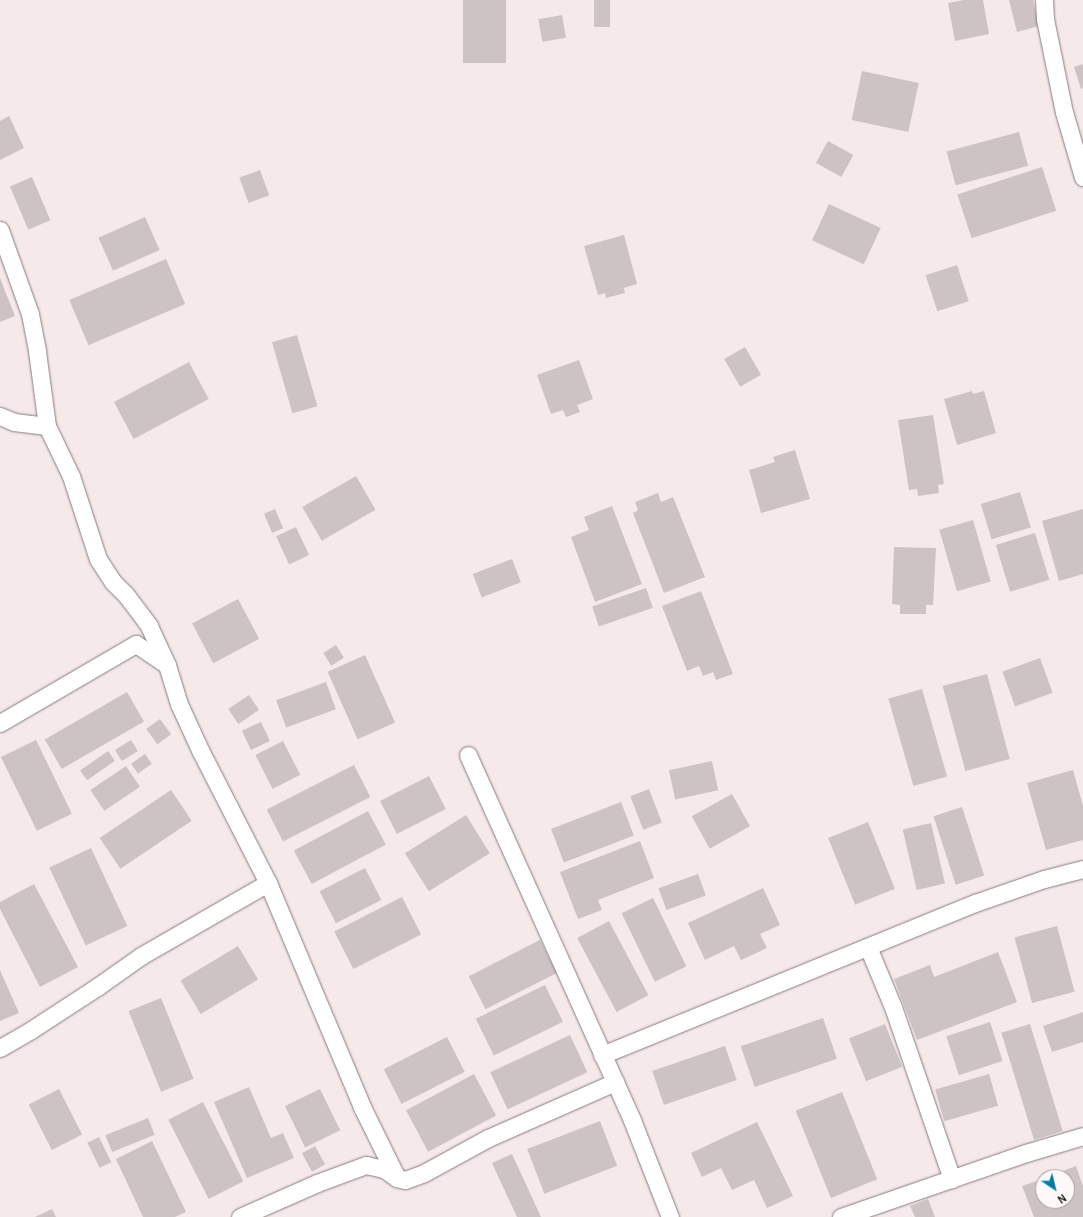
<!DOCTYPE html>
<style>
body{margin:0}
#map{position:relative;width:1083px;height:1217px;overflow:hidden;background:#f5e9ea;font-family:Karla,sans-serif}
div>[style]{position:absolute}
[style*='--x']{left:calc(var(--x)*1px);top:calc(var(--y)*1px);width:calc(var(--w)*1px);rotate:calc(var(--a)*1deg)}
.building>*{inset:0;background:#cec3c4;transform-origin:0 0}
.roads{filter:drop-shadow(0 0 1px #877c7d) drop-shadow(0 0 1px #877c7d)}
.street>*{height:17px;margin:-8.5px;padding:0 8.5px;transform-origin:8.5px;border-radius:8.5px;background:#fff}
span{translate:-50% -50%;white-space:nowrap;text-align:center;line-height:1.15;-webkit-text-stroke:3px #fff8f8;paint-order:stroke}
.north{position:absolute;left:1035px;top:1169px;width:40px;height:40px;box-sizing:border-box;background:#fff8f8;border:1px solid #a19c9c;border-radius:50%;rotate:145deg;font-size:11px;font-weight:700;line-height:16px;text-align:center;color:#151112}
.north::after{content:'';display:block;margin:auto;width:14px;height:18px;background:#017ca3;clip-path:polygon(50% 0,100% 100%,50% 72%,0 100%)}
</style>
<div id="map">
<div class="building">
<i style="left:463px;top:0;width:43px;height:63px"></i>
<i style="left:594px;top:0;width:16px;height:27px"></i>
<i style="clip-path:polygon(964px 0,983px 0,989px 34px,955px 41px,948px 3px)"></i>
<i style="clip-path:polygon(1009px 0,1033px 0,1039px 26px,1017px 32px)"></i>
<i style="left:562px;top:15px;width:23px;height:24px;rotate:80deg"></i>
<i style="clip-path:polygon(1083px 64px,1083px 88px,1081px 89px,1074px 67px)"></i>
<i style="left:862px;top:71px;width:58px;height:50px;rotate:12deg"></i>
<i style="clip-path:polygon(9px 116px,24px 148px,0 160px,0 121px)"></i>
<i style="left:1019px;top:132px;width:35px;height:75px;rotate:75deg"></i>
<i style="left:828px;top:141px;width:29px;height:25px;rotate:29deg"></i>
<i style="left:1042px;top:167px;width:46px;height:89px;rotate:72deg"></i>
<i style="left:260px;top:170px;width:27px;height:22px;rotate:70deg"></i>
<i style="left:32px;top:177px;width:47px;height:24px;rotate:67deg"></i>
<i style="left:829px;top:204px;width:57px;height:40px;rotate:25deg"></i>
<i style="left:145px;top:217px;width:36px;height:51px;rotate:66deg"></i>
<i style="clip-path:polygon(624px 235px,637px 284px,624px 288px,625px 293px,606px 298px,605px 293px,598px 295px,584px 246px)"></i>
<i style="left:166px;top:259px;width:49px;height:105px;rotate:67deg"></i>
<i style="left:957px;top:265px;width:38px;height:33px;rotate:72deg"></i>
<i style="clip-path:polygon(0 278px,15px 316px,0 322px)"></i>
<i style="left:297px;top:335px;width:74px;height:26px;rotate:74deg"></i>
<i style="left:745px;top:347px;width:32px;height:24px;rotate:60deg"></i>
<i style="clip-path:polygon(579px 360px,593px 399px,577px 405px,580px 412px,566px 417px,563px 410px,551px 414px,537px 375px)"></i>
<i style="left:189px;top:362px;width:42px;height:85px;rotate:62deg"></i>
<i style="clip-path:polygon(972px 391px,973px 394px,984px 391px,996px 433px,957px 445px,944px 399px)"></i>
<i style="clip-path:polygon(933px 415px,944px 484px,938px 485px,939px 493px,918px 496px,917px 489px,909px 490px,898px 420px)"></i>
<i style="clip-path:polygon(795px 450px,810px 499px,761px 513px,749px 470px,775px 462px,773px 457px)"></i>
<i style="left:356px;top:476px;width:39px;height:62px;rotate:60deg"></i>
<i style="left:1020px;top:492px;width:37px;height:41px;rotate:73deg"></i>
<i style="clip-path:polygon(658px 493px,661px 502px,673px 497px,705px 577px,664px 593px,633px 513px,638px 510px,635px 502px)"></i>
<i style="clip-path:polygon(612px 506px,642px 584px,595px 602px,571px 537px,589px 530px,584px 517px)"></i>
<i style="left:275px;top:509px;width:21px;height:12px;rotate:67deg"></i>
<i style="clip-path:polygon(1083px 509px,1083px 574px,1059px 581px,1042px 521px)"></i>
<i style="left:973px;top:520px;width:64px;height:35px;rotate:74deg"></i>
<i style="left:296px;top:527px;width:31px;height:22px;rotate:65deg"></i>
<i style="left:1035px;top:533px;width:49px;height:41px;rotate:73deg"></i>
<i style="clip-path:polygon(894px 547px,936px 548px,933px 605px,926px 605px,926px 614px,900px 614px,900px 605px,892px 604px)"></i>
<i style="left:512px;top:559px;width:25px;height:42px;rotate:69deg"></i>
<i style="left:646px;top:588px;width:21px;height:57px;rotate:71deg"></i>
<i style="clip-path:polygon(701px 591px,733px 674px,716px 680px,713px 672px,703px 676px,699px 666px,687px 671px,662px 606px)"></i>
<i style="left:238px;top:599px;width:45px;height:52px;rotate:62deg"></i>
<i style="left:336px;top:645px;width:15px;height:15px;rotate:58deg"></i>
<i style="left:365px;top:655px;width:74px;height:41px;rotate:66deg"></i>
<i style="left:1040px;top:658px;width:37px;height:40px;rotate:70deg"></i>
<i style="left:987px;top:674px;width:88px;height:46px;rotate:75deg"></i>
<i style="left:326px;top:682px;width:29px;height:53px;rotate:70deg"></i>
<i style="left:922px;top:689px;width:91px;height:35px;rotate:74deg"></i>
<i style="left:127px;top:692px;width:34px;height:95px;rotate:60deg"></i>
<i style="left:249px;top:695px;width:18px;height:25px;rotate:56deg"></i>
<i style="left:160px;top:719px;width:19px;height:17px;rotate:54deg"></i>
<i style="left:261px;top:722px;width:21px;height:21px;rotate:65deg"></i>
<i style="left:36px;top:740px;width:82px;height:39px;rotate:64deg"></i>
<i style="left:131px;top:740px;width:13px;height:19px;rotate:58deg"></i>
<i style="left:283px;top:741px;width:38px;height:31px;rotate:63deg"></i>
<i style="left:108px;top:751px;width:12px;height:34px;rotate:55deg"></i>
<i style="left:145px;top:754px;width:12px;height:17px;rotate:55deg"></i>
<i style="left:712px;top:761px;width:30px;height:44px;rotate:78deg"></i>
<i style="left:354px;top:765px;width:36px;height:98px;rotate:63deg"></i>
<i style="left:126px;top:766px;width:25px;height:43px;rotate:56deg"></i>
<i style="clip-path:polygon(1073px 770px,1083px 806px,1083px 840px,1046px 850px,1027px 783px)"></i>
<i style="left:429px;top:776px;width:37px;height:55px;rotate:63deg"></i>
<i style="left:649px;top:789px;width:36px;height:20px;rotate:69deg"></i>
<i style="left:171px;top:790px;width:37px;height:86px;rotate:56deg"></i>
<i style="left:732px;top:794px;width:37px;height:46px;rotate:61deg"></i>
<i style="left:621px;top:802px;width:36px;height:75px;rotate:69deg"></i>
<i style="left:962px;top:807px;width:72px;height:30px;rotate:72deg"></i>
<i style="left:368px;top:811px;width:38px;height:84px;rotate:62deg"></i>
<i style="left:466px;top:815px;width:45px;height:72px;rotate:58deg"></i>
<i style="left:868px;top:822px;width:72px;height:43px;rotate:68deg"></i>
<i style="left:931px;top:823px;width:62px;height:29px;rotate:77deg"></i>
<i style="clip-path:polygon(640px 841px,654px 878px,598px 900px,602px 910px,578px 919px,560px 872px)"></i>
<i style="left:91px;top:848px;width:86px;height:46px;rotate:65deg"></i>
<i style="left:365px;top:868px;width:36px;height:51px;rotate:63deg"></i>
<i style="left:698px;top:874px;width:23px;height:42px;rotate:70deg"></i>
<i style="clip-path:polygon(34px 884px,78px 967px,40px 987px,0 909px,0 902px)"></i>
<i style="clip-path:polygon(763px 888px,780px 925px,760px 934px,767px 948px,741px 960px,734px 946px,705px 960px,688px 923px)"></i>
<i style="left:402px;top:897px;width:42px;height:76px;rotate:63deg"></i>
<i style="left:653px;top:898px;width:76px;height:35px;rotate:64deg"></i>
<i style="left:609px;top:921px;width:84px;height:36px;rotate:62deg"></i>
<i style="left:1057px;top:926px;width:68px;height:44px;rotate:75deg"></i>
<i style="left:540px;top:940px;width:37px;height:80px;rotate:63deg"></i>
<i style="left:238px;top:946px;width:39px;height:67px;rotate:59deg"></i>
<i style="clip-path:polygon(998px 952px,1017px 1002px,917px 1040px,894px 979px,930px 965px,934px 977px)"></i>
<i style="clip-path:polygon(0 970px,19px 1013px,0 1021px)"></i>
<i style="left:545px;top:985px;width:41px;height:77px;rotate:64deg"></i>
<i style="left:161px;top:998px;width:87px;height:35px;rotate:68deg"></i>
<i style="clip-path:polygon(1083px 1012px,1083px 1042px,1052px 1052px,1043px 1026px)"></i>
<i style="left:823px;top:1018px;width:43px;height:87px;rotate:71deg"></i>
<i style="left:990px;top:1022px;width:41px;height:46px;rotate:72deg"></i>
<i style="left:885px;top:1024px;width:46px;height:39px;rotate:68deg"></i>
<i style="left:1030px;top:1024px;width:112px;height:30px;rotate:73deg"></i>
<i style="left:570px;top:1035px;width:41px;height:88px;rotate:65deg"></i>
<i style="left:447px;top:1037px;width:39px;height:71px;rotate:63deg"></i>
<i style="left:725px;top:1046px;width:36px;height:77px;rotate:71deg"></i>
<i style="left:474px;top:1074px;width:47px;height:77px;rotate:62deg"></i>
<i style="left:989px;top:1074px;width:33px;height:56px;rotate:74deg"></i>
<i style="clip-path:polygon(249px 1087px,271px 1138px,283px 1133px,294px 1158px,247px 1178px,214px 1102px)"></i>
<i style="left:59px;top:1089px;width:51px;height:34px;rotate:63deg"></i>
<i style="left:320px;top:1089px;width:46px;height:39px;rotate:64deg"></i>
<i style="left:842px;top:1092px;width:94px;height:50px;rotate:68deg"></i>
<i style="left:203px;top:1102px;width:89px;height:39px;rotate:63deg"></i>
<i style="left:148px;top:1118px;width:18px;height:46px;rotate:68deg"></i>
<i style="left:600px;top:1121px;width:48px;height:78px;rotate:69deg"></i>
<i style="clip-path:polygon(757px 1122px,793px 1196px,767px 1208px,754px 1180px,732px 1190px,721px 1168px,702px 1177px,691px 1153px)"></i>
<i style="left:99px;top:1137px;width:28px;height:13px;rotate:64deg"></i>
<i style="clip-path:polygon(152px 1141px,186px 1212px,175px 1217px,143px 1217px,116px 1159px)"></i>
<i style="left:315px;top:1146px;width:21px;height:15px;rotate:61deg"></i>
<i style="clip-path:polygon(512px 1154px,541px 1217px,517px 1217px,492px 1163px)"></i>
<i style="clip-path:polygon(1076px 1166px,1083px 1186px,1083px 1217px,1034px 1217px,1022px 1186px,1043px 1179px,1043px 1201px,1067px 1201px,1067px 1177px,1048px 1177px)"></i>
<i style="clip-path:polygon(928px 1199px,935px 1217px,915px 1217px,910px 1206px)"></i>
<i style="clip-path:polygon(52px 1209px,56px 1217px,35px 1217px)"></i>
</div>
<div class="roads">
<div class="street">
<i style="--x:1044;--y:0;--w:19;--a:87"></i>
<i style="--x:1045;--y:19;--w:95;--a:78.5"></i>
<i style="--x:1064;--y:112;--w:68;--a:73.7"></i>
<i style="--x:0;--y:230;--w:89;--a:70.3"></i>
<i style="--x:30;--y:314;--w:38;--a:79"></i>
<i style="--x:37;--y:351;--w:76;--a:82.4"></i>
<i style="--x:47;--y:426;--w:55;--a:64.4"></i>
<i style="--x:71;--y:476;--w:87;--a:72"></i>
<i style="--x:98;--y:559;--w:27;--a:57"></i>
<i style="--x:113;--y:582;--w:18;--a:45"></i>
<i style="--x:126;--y:595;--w:39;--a:53"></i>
<i style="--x:149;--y:626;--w:43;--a:65.2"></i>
<i style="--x:167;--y:665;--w:41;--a:72.9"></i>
<i style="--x:179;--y:704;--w:53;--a:65.4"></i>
<i style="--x:201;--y:752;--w:147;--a:62.9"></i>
<i style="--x:268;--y:883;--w:243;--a:67.2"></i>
<i style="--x:362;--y:1107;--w:79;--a:63.8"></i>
<i style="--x:0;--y:416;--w:15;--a:23"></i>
<i style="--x:14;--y:422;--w:33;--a:7"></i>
<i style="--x:0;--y:723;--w:157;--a:-30.2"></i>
<i style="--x:136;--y:644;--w:37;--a:34"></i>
<i style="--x:468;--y:755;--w:400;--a:65.8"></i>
<i style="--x:632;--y:1120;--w:104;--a:68.6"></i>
<i style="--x:868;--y:947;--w:65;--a:67.4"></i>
<i style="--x:893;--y:1007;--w:182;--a:71.1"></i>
<i style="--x:0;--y:1048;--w:36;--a:-30"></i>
<i style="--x:31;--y:1030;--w:79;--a:-33.1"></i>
<i style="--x:97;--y:987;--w:54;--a:-35.2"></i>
<i style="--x:141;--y:956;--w:146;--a:-29.9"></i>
<i style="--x:602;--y:1055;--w:403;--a:-22.2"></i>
<i style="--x:975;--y:903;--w:73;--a:-19.2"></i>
<i style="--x:1044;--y:879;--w:40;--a:-14.4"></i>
<i style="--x:240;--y:1217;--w:84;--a:-23.8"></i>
<i style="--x:317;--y:1183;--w:52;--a:-20.2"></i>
<i style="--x:366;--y:1165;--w:18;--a:13"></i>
<i style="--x:384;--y:1169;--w:16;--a:35"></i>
<i style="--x:397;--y:1178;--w:8;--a:14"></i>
<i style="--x:405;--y:1180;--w:20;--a:-20"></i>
<i style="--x:424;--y:1173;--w:73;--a:-28.7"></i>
<i style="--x:488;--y:1138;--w:139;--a:-23.8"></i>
<i style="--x:841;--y:1217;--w:196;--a:-19.1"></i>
<i style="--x:1026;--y:1153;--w:59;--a:-16.6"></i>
</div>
</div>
<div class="north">N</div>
</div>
